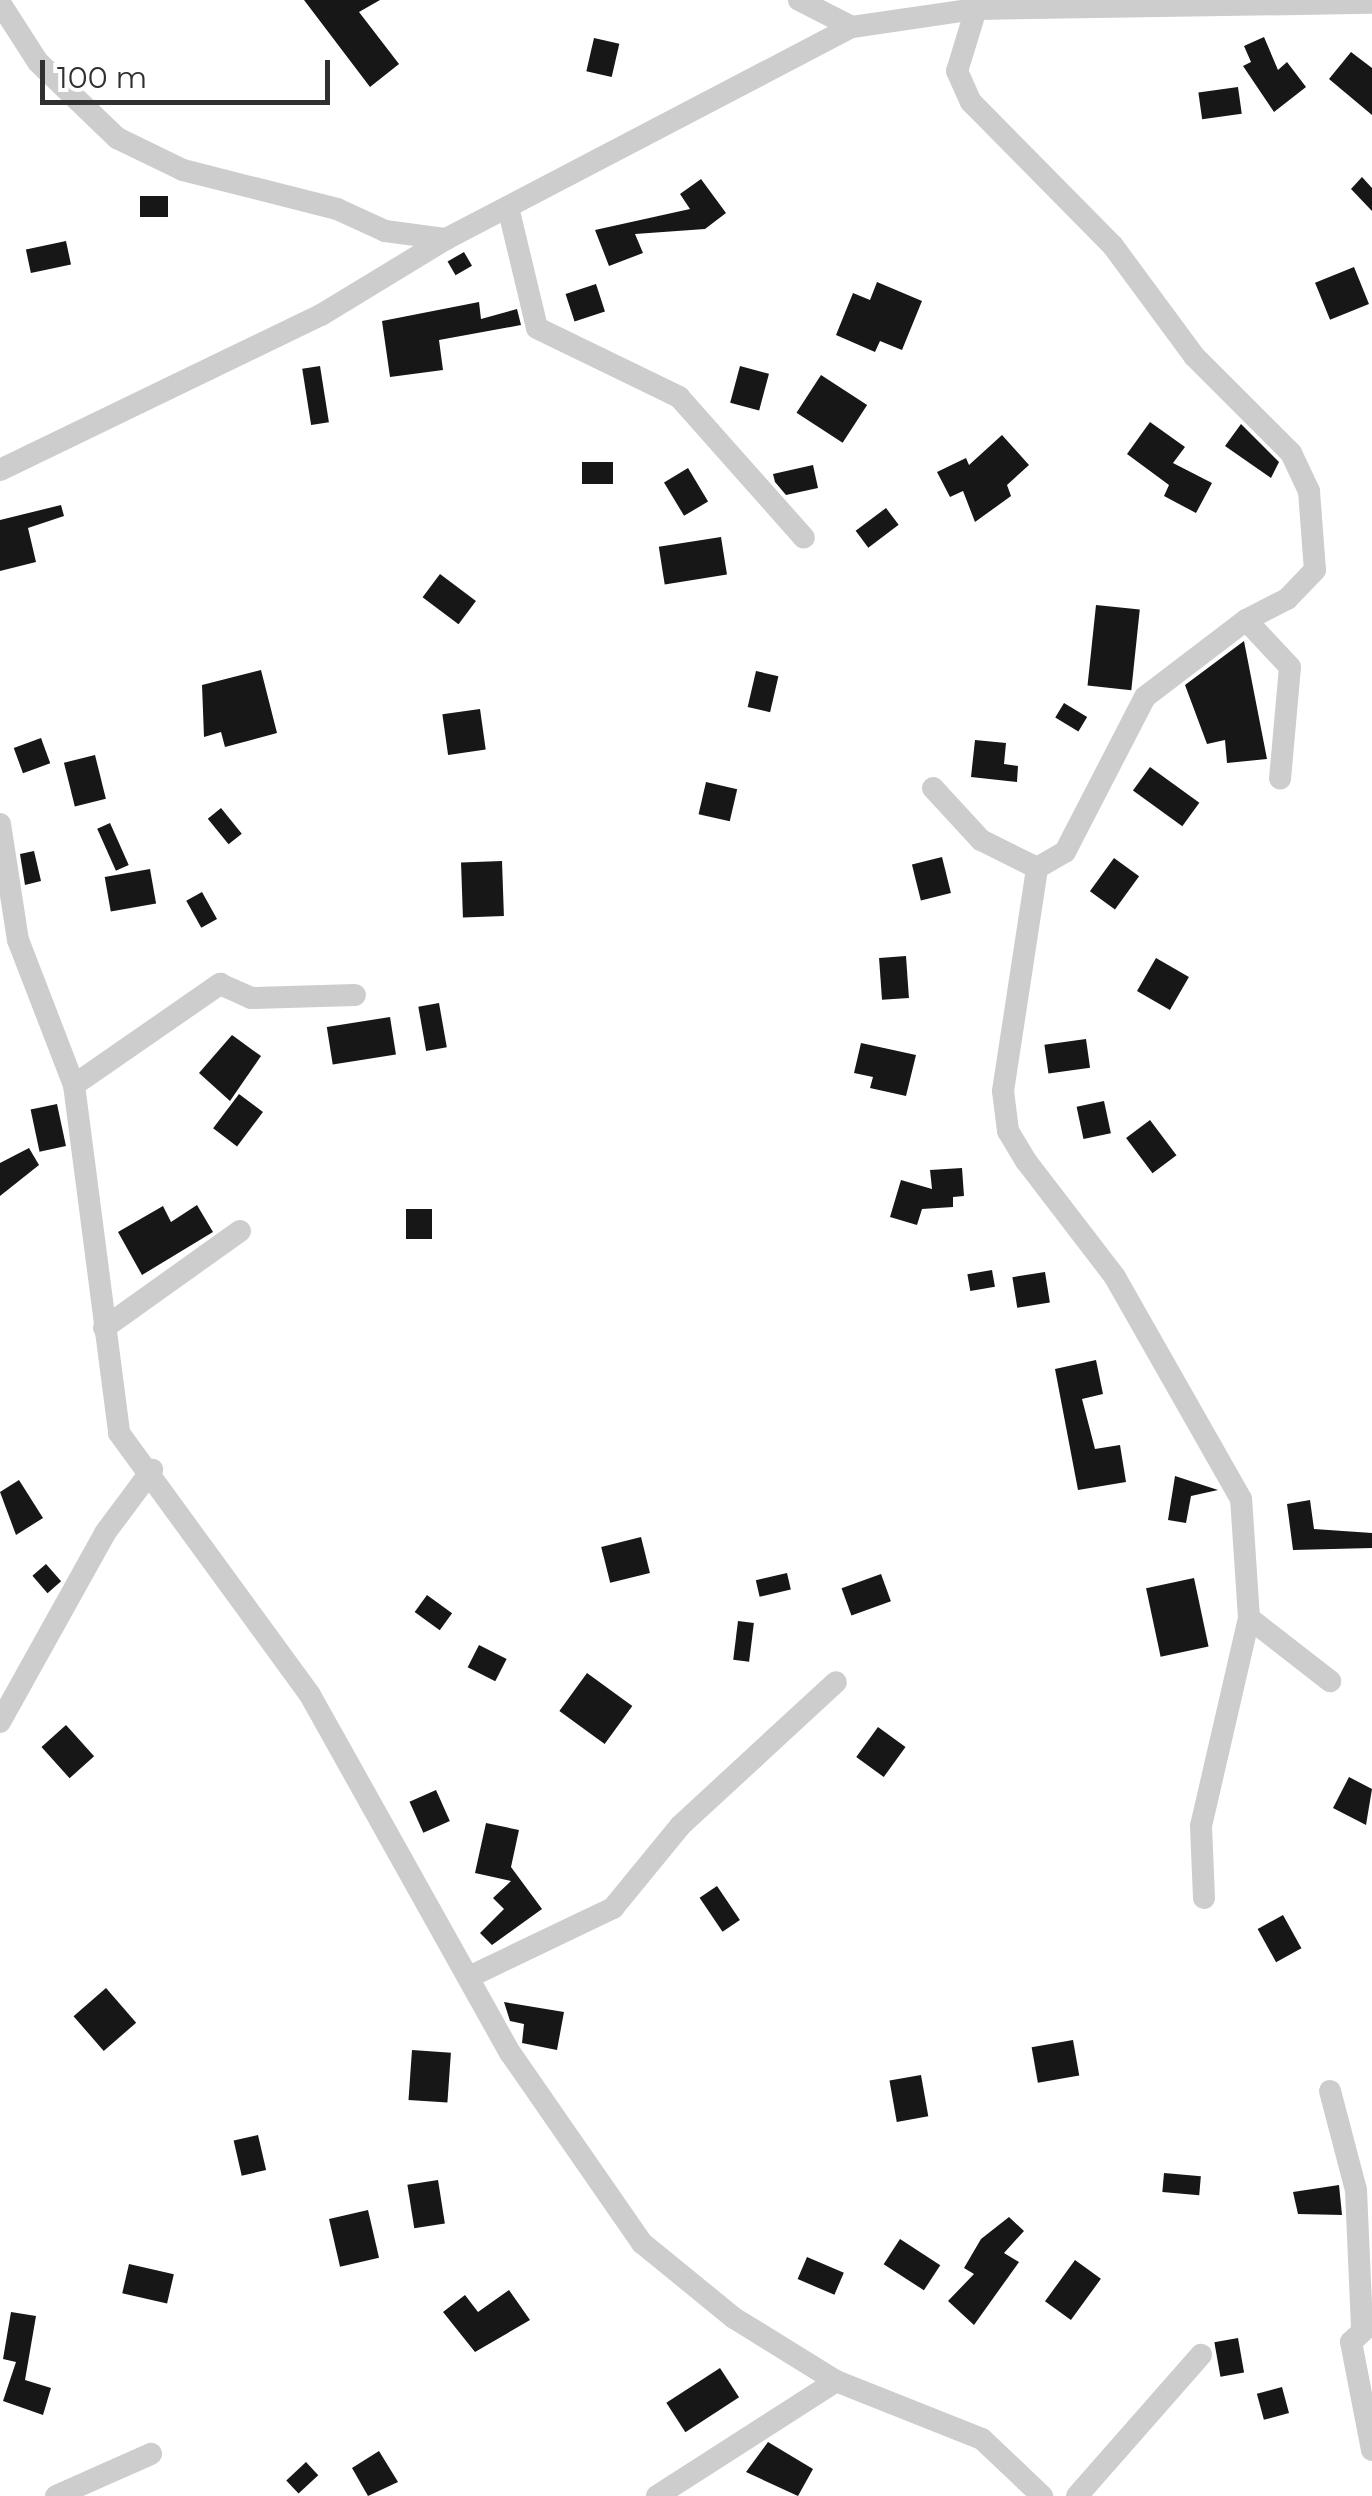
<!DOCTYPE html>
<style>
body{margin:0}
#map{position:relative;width:1372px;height:2496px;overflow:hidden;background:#fff;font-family:Montserrat,sans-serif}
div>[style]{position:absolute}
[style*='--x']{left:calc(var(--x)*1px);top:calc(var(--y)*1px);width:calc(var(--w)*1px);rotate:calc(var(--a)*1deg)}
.building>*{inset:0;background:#171717;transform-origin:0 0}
.minor>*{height:22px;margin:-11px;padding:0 11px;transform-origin:11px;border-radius:11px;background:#cdcdcd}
span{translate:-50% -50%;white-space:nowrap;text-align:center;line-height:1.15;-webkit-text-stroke:10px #fff;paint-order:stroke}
.scale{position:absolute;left:40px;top:60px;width:290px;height:45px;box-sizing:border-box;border:5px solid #303030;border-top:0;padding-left:12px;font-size:30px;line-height:35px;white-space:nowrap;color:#303030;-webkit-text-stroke:8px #fff;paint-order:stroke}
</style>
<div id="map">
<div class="building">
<i style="clip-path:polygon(304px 0,380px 0,359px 12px,399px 64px,370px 87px)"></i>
<i style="clip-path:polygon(1264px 37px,1278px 70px,1287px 62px,1306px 87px,1274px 112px,1243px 66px,1251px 62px,1244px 46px)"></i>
<i style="left:594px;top:38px;width:26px;height:34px;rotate:13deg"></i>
<i style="clip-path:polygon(1351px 52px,1372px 68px,1372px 115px,1329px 79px)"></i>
<i style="left:1238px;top:87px;width:27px;height:40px;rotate:82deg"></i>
<i style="clip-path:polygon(1362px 177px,1372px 188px,1372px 211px,1351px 189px)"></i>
<i style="clip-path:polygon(701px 179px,726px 213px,705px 229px,635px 234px,643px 253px,609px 266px,595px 230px,690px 209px,680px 194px)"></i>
<i style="left:140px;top:196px;width:28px;height:21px"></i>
<i style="left:66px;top:241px;width:24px;height:41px;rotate:78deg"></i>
<i style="left:464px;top:252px;width:16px;height:19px;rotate:60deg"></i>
<i style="left:1354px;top:267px;width:40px;height:42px;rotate:68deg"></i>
<i style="clip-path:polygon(877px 282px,922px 301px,902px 350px,880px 341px,875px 352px,836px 335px,853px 293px,870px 300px)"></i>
<i style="left:596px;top:284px;width:29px;height:32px;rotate:72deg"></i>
<i style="clip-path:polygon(479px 302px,481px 319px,517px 309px,521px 325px,439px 340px,443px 370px,390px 377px,382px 321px)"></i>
<i style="left:320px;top:366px;width:57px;height:18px;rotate:81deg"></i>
<i style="left:740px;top:366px;width:30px;height:38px;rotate:15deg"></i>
<i style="left:821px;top:375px;width:55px;height:45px;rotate:33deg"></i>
<i style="clip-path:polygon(1150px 422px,1185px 447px,1173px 463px,1212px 483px,1196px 513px,1164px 496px,1169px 485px,1127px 454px)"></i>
<i style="clip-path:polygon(1241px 424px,1279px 462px,1271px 478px,1225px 446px)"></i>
<i style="clip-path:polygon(1002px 435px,1029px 465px,1007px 485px,1011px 496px,975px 522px,963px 491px,950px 497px,937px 472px,966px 458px,969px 465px)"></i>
<i style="left:582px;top:462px;width:31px;height:22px"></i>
<i style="clip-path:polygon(813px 465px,818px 488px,786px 495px,775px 482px,773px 474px)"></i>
<i style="left:688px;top:468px;width:39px;height:28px;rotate:59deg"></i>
<i style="clip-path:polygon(61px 505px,64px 516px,28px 528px,36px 562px,0 571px,0 520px)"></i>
<i style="left:886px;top:508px;width:21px;height:38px;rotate:53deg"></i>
<i style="left:721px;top:537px;width:38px;height:63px;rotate:81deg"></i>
<i style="left:440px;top:574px;width:45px;height:29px;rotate:37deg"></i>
<i style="left:1096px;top:605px;width:44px;height:81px;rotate:6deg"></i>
<i style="clip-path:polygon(1244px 641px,1267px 759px,1227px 763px,1225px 740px,1207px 744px,1185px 685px)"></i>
<i style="clip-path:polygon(261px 670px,277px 733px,225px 747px,221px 732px,204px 737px,202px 685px)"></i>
<i style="left:756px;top:671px;width:23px;height:37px;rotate:13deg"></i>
<i style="left:1064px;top:703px;width:27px;height:17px;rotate:31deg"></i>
<i style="left:480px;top:709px;width:41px;height:38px;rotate:82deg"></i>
<i style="left:41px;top:738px;width:27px;height:29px;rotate:70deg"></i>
<i style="clip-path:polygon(975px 740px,1006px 743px,1004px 764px,1018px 766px,1017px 782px,971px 777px)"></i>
<i style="left:95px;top:755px;width:45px;height:32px;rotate:76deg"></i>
<i style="left:1150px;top:767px;width:61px;height:29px;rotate:36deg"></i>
<i style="left:706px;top:782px;width:32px;height:33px;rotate:13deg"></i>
<i style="left:221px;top:808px;width:33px;height:17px;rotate:51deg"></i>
<i style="left:110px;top:823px;width:46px;height:14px;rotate:66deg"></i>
<i style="clip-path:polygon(34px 851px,41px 881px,25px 885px,20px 854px)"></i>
<i style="left:942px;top:857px;width:37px;height:31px;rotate:76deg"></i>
<i style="left:1114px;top:858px;width:31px;height:41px;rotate:36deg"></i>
<i style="left:502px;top:861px;width:55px;height:41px;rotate:88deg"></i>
<i style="left:150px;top:869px;width:35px;height:46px;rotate:80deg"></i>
<i style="left:202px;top:892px;width:31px;height:18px;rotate:61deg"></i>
<i style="left:906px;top:956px;width:42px;height:27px;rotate:86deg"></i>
<i style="left:1156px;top:958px;width:38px;height:38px;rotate:30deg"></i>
<i style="left:439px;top:1003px;width:45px;height:21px;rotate:80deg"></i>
<i style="left:390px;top:1017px;width:38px;height:64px;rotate:81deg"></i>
<i style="clip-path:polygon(232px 1035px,261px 1056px,230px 1101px,199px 1073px)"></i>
<i style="left:1086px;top:1039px;width:29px;height:42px;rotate:82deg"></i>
<i style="clip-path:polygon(861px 1043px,916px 1055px,906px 1096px,870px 1088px,873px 1077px,854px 1073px)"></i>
<i style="left:239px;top:1094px;width:30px;height:43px;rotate:37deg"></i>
<i style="left:1104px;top:1101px;width:33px;height:28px;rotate:78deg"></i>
<i style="left:57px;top:1104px;width:43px;height:27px;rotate:78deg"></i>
<i style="left:1150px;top:1120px;width:44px;height:30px;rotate:53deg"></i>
<i style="clip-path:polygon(29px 1148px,39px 1165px,0 1196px,0 1163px)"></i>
<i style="clip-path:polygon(962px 1168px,964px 1196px,953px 1197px,953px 1207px,922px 1209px,917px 1225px,890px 1217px,901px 1180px,932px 1189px,930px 1170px)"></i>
<i style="clip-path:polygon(197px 1205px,213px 1232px,142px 1275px,118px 1232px,163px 1206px,171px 1222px)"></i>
<i style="left:406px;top:1209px;width:26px;height:30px"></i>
<i style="left:992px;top:1270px;width:17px;height:25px;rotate:80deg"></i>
<i style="left:1045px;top:1272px;width:31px;height:33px;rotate:81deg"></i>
<i style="clip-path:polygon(1096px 1360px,1103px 1394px,1082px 1399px,1095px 1449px,1120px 1445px,1126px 1482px,1078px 1490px,1055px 1369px)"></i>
<i style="clip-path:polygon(1175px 1476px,1218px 1490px,1191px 1496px,1186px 1523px,1168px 1520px)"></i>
<i style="clip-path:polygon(19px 1480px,43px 1518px,16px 1535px,0 1492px)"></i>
<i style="clip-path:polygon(1310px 1500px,1314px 1529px,1372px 1533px,1372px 1548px,1293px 1550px,1287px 1504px)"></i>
<i style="left:641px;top:1537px;width:37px;height:41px;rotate:76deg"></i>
<i style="left:46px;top:1564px;width:23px;height:18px;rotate:49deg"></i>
<i style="left:787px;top:1573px;width:17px;height:32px;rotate:77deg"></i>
<i style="left:881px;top:1574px;width:29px;height:42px;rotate:70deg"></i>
<i style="left:1194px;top:1578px;width:70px;height:49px;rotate:78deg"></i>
<i style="left:427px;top:1595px;width:31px;height:21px;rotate:36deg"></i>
<i style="left:738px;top:1621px;width:16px;height:39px;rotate:7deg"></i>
<i style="left:479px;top:1645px;width:31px;height:25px;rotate:27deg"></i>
<i style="left:587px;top:1673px;width:56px;height:47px;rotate:36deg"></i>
<i style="left:66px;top:1725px;width:42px;height:33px;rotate:48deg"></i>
<i style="left:878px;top:1727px;width:34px;height:37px;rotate:36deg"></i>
<i style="clip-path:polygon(1349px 1777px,1372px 1789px,1366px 1825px,1333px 1808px)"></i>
<i style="left:436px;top:1790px;width:34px;height:29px;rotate:66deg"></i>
<i style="clip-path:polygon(486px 1823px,519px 1830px,511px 1867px,542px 1909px,492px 1945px,480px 1933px,504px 1909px,493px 1898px,511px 1881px,475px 1873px)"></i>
<i style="left:717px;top:1886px;width:41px;height:21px;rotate:56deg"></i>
<i style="left:1283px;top:1915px;width:38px;height:29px;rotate:61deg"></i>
<i style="left:106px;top:1988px;width:46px;height:43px;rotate:49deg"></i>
<i style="clip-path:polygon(504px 2002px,564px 2012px,557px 2050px,522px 2043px,524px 2024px,510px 2021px)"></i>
<i style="left:1073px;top:2040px;width:36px;height:42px;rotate:80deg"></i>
<i style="left:412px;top:2050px;width:39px;height:50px;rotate:4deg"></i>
<i style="left:921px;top:2075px;width:42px;height:32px;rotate:80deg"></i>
<i style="left:258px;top:2135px;width:36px;height:25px;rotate:77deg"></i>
<i style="left:1164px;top:2173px;width:37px;height:19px;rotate:5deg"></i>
<i style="left:438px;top:2180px;width:44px;height:31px;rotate:81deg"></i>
<i style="clip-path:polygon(1339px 2185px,1342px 2215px,1298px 2214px,1293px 2192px)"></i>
<i style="left:368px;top:2210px;width:49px;height:40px;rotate:77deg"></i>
<i style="clip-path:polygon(1009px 2217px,1024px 2231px,1004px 2253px,1019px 2262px,974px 2325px,948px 2301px,974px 2274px,964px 2268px,981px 2239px)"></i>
<i style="left:900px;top:2239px;width:48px;height:30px;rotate:33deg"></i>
<i style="left:807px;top:2257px;width:40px;height:24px;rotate:23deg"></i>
<i style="left:1075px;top:2260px;width:32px;height:51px;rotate:36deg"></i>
<i style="left:129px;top:2264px;width:46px;height:30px;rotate:13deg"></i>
<i style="clip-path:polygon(509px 2290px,530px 2320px,475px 2352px,443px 2312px,465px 2295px,478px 2312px)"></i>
<i style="clip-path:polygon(11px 2312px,36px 2316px,25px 2380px,51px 2388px,43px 2415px,3px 2401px,16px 2362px,3px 2359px)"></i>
<i style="left:1238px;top:2338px;width:35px;height:24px;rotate:80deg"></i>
<i style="left:720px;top:2368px;width:35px;height:64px;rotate:57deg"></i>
<i style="left:1282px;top:2387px;width:27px;height:26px;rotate:75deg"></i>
<i style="clip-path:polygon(768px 2442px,813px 2469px,798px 2496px,746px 2472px)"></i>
<i style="clip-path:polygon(379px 2451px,398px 2482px,368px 2496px,352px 2468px)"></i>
<i style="left:306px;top:2462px;width:18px;height:27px;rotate:47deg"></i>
</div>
<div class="minor">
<i style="--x:799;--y:0;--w:59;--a:27"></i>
<i style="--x:0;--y:3;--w:70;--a:57.2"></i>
<i style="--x:38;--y:62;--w:110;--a:43.9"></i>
<i style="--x:117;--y:138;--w:73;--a:25.9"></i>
<i style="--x:183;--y:170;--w:159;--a:14.2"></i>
<i style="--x:337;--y:209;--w:53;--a:24.6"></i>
<i style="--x:385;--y:231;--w:62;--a:7.5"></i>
<i style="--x:976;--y:9;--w:65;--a:107"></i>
<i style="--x:957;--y:71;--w:34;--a:66"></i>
<i style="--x:971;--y:102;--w:202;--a:45.4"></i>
<i style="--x:1113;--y:246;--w:137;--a:53.6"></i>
<i style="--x:1194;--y:356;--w:137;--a:45"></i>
<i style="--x:1291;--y:453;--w:42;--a:64.7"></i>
<i style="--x:1309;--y:491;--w:79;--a:85.7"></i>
<i style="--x:1315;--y:570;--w:40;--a:134"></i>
<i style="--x:1287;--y:599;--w:46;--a:152.9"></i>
<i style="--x:1246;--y:620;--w:64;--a:46.9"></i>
<i style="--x:1290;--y:667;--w:112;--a:95.1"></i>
<i style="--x:508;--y:207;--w:124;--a:76.5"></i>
<i style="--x:537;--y:328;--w:158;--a:25.9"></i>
<i style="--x:679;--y:397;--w:188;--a:48.4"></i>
<i style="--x:0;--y:470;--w:356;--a:-25.8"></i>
<i style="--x:321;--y:315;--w:146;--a:-31.3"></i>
<i style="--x:446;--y:239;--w:458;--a:-27.6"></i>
<i style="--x:852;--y:27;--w:125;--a:-8.3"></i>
<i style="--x:976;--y:9;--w:396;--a:-0.9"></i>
<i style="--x:933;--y:788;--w:71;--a:47.3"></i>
<i style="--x:981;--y:840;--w:63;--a:26.6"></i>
<i style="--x:0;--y:824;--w:117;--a:81.2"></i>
<i style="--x:18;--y:940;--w:155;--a:68.9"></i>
<i style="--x:74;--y:1085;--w:351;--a:82.6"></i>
<i style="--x:119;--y:1433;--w:324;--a:53.9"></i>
<i style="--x:310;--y:1695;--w:411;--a:60.8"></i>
<i style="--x:511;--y:2054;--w:230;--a:55.3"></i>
<i style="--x:642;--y:2243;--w:119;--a:39.2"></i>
<i style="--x:734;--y:2318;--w:120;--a:31.7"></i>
<i style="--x:836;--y:2381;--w:157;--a:21.7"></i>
<i style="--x:982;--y:2439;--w:83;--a:43.5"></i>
<i style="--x:74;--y:1085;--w:178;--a:-34.7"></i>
<i style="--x:220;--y:984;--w:34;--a:24"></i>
<i style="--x:251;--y:998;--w:104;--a:-1.7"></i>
<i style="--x:104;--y:1328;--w:167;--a:-35.5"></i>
<i style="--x:1249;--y:1618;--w:103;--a:37.9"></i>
<i style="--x:0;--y:1722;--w:216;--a:-60.9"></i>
<i style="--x:105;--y:1533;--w:79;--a:-53.3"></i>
<i style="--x:1204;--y:1898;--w:72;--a:-92.4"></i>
<i style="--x:1201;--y:1826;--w:213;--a:-77"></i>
<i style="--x:1249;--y:1618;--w:119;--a:-93.8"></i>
<i style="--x:1241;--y:1499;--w:255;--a:-119.6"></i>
<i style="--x:1115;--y:1277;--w:146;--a:-127.5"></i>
<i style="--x:1026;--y:1161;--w:35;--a:-121"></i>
<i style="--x:1008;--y:1131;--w:40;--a:-97.1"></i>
<i style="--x:1003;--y:1091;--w:226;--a:-81.3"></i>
<i style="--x:1037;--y:868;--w:32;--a:-30"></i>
<i style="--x:1065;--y:852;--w:174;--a:-62.7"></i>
<i style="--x:1145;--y:697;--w:127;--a:-37.3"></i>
<i style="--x:469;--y:1977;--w:160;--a:-25.6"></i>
<i style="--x:613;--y:1908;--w:106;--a:-50.7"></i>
<i style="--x:680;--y:1826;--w:212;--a:-42.7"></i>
<i style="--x:1330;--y:2091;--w:102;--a:75.3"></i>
<i style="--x:1356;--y:2190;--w:137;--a:87.5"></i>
<i style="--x:1372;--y:2323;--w:28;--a:138"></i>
<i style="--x:1351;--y:2342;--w:110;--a:79"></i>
<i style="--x:56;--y:2496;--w:104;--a:-23.9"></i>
<i style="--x:657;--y:2496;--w:213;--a:-32.7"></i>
<i style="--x:1077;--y:2496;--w:188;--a:-48.7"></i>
</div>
<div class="scale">100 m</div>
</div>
